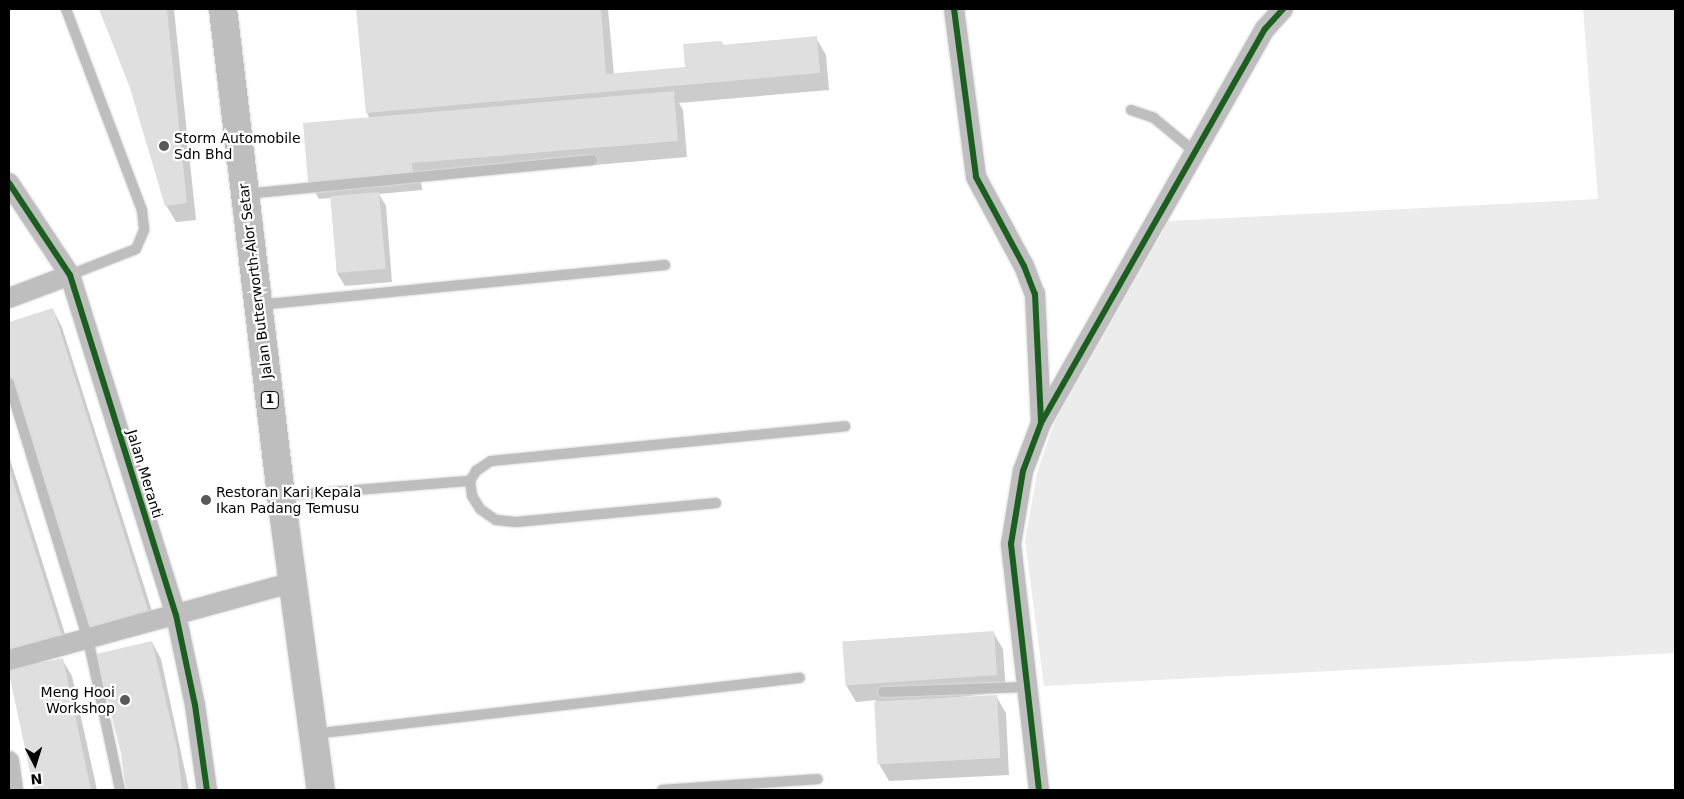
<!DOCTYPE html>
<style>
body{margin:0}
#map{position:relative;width:1684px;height:799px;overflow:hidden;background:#fff;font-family:"DejaVu Sans",sans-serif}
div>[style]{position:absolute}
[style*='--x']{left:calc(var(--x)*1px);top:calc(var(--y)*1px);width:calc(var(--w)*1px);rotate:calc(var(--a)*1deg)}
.green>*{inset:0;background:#ececec}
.shadow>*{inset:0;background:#0003}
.building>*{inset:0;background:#dfdfdf;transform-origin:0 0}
.roads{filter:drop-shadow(0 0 1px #dbdbdb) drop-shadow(0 0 1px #dbdbdb)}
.service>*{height:10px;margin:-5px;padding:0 5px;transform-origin:5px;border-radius:5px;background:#bebebe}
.minor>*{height:20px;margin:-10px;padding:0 10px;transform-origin:10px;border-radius:10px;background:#bebebe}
.primary>*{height:28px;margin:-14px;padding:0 14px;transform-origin:14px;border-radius:14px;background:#bebebe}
.cycleway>*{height:6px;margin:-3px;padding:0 3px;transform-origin:3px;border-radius:3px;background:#1b5e20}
.dots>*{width:14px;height:14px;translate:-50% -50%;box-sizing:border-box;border:2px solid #fff;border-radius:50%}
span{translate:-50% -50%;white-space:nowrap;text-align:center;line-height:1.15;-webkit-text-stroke:4.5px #fff;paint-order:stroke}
.shield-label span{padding:1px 4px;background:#fff;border:1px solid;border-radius:4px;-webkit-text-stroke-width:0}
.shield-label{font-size:12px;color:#000;font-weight:700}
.poi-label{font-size:14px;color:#000}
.left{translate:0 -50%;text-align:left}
.right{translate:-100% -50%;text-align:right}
.street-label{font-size:14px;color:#000}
.frame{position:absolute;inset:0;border:10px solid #000;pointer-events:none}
.north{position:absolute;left:10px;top:739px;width:50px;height:50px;-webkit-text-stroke:4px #fff;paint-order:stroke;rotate:175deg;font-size:14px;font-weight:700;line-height:20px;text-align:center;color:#000}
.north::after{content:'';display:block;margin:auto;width:18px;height:22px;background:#000;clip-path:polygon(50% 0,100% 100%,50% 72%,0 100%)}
</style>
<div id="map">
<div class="green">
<i style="clip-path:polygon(1583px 9px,1675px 9px,1675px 653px,1044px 686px,1025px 541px,1037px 473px,1054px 424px,1169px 221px,1598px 199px)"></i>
</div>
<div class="shadow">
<i style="clip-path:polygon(100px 9px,174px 9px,196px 220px,176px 222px,166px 205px,131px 88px)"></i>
<i style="clip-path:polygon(357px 9px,608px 9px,614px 75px,687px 68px,721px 42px,724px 46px,816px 38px,826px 55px,829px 90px,679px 103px,683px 110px,687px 157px,421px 180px,422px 190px,379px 194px,386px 206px,392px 282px,345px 286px,337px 273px,331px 198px,319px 199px,309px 182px,304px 124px,370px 119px,367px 113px)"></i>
<i style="clip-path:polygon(53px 310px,62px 327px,157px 627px,90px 628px,9px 370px,9px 324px)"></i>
<i style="clip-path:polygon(9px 456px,71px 653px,38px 663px,62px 659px,72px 676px,97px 790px,36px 790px,9px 672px,14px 671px,9px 662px)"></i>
<i style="clip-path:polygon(993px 632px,1003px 649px,1006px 692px,950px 698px,996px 696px,1006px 713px,1009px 775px,889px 781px,879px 764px,876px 700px,856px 702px,846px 685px)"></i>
<i style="clip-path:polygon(152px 642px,161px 659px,189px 790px,127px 790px,122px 753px)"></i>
</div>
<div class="building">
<i style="clip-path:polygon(99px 9px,167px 9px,187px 203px,165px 206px,130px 88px)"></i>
<i style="clip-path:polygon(356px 9px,601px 9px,606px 74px,685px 67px,683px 44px,722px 41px,722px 45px,817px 36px,820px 73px,366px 113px)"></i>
<i style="clip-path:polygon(674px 91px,678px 141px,412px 163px,413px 173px,308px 182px,303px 123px)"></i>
<i style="left:379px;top:192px;width:77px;height:49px;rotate:85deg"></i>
<i style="clip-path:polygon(53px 308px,148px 610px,89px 629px,9px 374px,9px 322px)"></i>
<i style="clip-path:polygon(9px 468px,62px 636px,9px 652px)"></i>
<i style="left:994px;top:631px;width:44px;height:152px;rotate:86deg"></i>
<i style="clip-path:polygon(152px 641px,177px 748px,182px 790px,126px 790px,121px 753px,96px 654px)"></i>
<i style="left:63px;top:658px;width:135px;height:56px;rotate:78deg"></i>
<i style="left:997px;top:695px;width:63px;height:123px;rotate:87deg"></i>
</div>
<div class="roads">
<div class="service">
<i style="--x:66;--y:9;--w:215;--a:69.3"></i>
<i style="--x:142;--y:210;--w:20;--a:84"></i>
<i style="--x:144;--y:230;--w:21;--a:113"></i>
<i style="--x:136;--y:249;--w:71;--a:158.5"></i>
<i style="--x:1131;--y:110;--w:24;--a:19"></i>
<i style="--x:1154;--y:118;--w:53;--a:39.7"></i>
<i style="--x:245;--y:194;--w:349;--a:-5.6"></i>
<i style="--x:258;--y:305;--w:409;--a:-5.6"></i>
<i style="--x:9;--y:383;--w:268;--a:72.9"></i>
<i style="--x:88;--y:639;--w:154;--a:78"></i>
<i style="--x:470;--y:481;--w:12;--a:-59"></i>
<i style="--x:476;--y:471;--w:18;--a:-34"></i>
<i style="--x:491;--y:461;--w:356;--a:-5.6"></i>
<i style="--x:282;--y:496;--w:189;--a:-4.6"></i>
<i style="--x:470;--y:481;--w:15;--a:82"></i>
<i style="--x:472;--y:496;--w:15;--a:58"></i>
<i style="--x:480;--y:509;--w:19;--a:35"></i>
<i style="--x:496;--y:520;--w:20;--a:6"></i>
<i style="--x:516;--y:522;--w:201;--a:-5.4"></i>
<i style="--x:883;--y:692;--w:144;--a:-2"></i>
<i style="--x:314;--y:734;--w:489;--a:-6.6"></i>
<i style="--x:662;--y:790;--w:156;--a:-4"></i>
</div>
<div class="minor">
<i style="--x:954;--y:9;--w:169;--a:82.5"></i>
<i style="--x:976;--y:177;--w:101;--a:61.7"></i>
<i style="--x:1024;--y:266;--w:30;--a:69"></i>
<i style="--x:1035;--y:294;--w:129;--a:87.3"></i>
<i style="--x:9;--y:183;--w:110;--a:56.5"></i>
<i style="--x:70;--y:275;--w:356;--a:72.7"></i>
<i style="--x:176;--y:615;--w:92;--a:78.1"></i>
<i style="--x:195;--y:705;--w:86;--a:82"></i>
<i style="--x:9;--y:298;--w:65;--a:-20.7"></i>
<i style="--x:9;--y:660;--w:295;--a:-15.3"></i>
<i style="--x:9;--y:761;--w:29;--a:82"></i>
<i style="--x:1039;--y:790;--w:248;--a:-96.5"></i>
<i style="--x:1011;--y:544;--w:74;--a:-80.7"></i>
<i style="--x:1023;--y:471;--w:51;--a:-69.4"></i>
<i style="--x:1041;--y:423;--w:453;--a:-60.4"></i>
<i style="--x:1265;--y:29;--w:27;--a:-48"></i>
</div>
<div class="primary">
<i style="--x:223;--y:9;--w:490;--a:83.2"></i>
<i style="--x:281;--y:496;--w:297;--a:82.3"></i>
</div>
</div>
<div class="cycleway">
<i style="--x:954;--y:9;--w:169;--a:82.5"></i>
<i style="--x:976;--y:177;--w:101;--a:61.7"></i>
<i style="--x:1024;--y:266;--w:30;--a:69"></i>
<i style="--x:1035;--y:294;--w:129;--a:87.3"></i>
<i style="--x:9;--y:183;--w:110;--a:56.5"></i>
<i style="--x:70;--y:275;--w:356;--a:72.7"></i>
<i style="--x:176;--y:615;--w:92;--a:78.1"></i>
<i style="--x:195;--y:705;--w:86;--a:82"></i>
<i style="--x:1039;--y:790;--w:248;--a:-96.5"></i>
<i style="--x:1011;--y:544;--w:74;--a:-80.7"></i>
<i style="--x:1023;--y:471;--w:51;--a:-69.4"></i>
<i style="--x:1041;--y:423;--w:453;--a:-60.4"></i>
<i style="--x:1265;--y:29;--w:27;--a:-48"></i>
</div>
<div class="dots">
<i style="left:164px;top:146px;background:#595959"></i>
<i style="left:206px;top:500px;background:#595959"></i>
<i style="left:125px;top:700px;background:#595959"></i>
</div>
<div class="shield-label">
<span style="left:270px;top:400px">1</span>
</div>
<div class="poi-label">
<span class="left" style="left:174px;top:146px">Storm Automobile<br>Sdn Bhd</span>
<span class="left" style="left:216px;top:500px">Restoran Kari Kepala<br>Ikan Padang Temusu</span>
<span class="right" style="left:115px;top:700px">Meng Hooi<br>Workshop</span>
</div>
<div class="street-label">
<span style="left:255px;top:281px;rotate:-97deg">Jalan Butterworth-Alor Setar</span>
<span style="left:145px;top:474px;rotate:73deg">Jalan Meranti</span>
</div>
<div class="frame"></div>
<div class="north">N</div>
</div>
